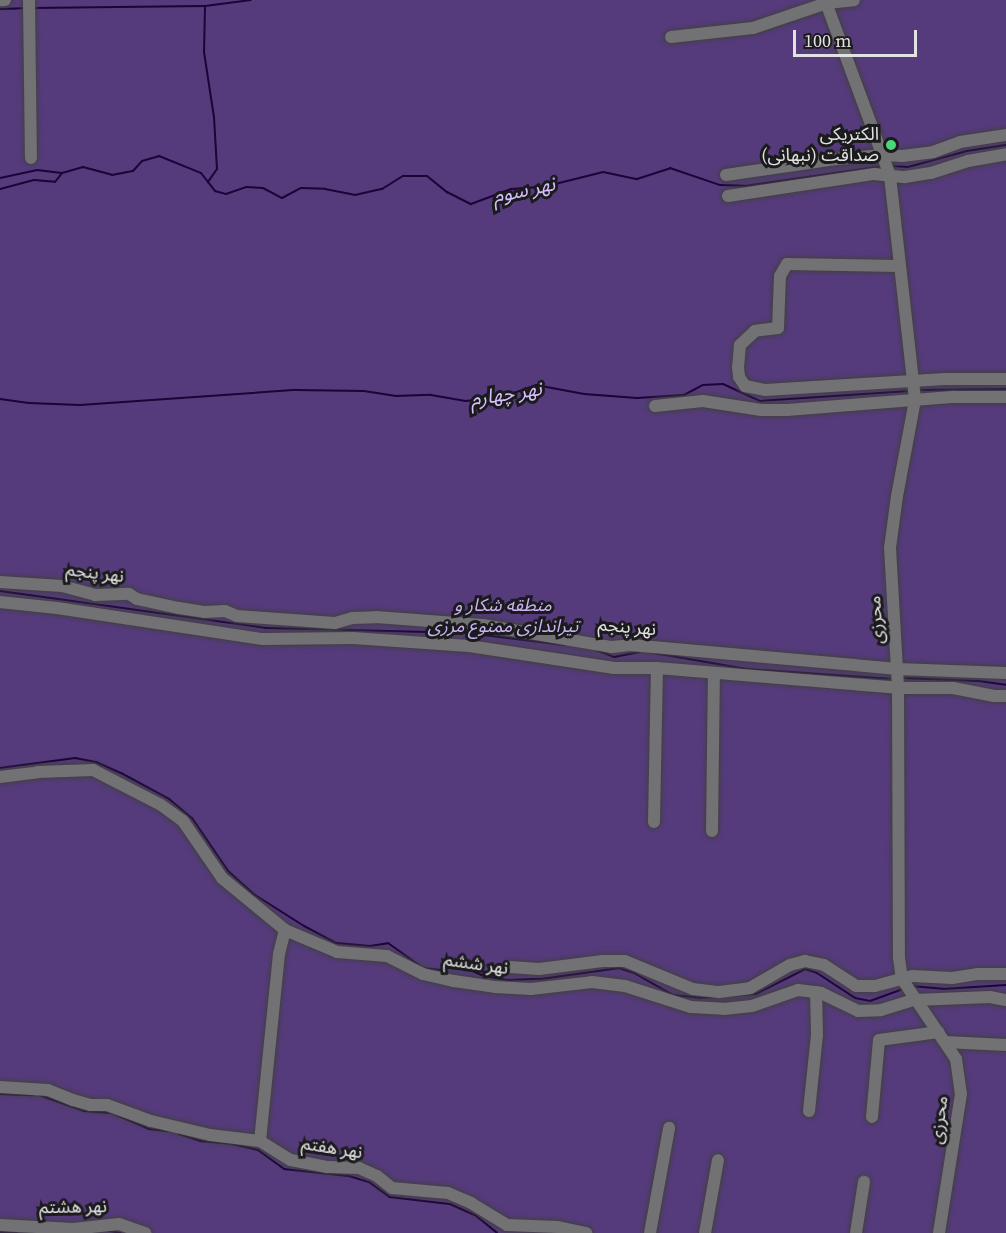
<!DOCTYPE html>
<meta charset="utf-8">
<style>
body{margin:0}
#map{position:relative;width:1006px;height:1233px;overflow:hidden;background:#242426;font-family:"Source Serif 4","Noto Sans Arabic",serif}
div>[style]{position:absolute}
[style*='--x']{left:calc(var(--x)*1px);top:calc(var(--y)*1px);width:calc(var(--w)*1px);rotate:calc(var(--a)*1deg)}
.green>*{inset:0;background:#553b7c;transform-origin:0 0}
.stream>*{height:2px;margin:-1px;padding:0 1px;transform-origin:1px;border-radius:1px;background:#1d0338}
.roads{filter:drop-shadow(0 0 2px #414042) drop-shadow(0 0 2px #414042)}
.minor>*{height:12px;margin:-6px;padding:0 6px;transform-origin:6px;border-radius:6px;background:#727174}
.dots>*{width:16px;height:16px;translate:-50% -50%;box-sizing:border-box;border:3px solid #1b1a1c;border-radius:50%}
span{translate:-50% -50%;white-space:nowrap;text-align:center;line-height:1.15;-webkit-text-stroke:6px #1b1a1c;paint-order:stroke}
.poi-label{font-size:18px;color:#e2e2e3}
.right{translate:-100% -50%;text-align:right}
.street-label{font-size:18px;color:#e2e2e3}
.park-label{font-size:18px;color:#c9b3f1;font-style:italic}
.water-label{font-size:20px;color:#d5bffd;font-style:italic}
.scale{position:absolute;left:793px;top:30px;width:124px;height:27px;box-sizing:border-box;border:3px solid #e2e2e3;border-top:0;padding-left:8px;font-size:18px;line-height:21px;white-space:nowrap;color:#e2e2e3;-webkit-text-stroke:4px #1b1a1c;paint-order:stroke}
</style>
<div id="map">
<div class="green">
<i style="left:0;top:0;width:1006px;height:1233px"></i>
</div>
<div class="stream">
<i style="--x:205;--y:6;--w:46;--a:91.2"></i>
<i style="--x:204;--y:52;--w:66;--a:81.3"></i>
<i style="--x:214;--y:117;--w:52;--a:86.7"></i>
<i style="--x:217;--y:169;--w:16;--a:125"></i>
<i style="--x:32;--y:8;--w:173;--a:-0.7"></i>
<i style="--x:205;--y:6;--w:46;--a:-7.4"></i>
<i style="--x:0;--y:9;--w:23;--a:-2"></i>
<i style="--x:891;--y:166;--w:17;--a:3"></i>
<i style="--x:908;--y:167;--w:61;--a:-15.2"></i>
<i style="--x:967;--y:151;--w:39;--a:-9"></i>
<i style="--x:0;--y:178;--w:38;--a:-12"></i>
<i style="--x:37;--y:170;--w:25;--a:7"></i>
<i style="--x:62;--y:173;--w:22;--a:-16"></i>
<i style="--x:83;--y:167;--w:30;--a:15"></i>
<i style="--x:112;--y:175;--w:21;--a:-11"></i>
<i style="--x:133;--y:171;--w:13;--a:-48"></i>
<i style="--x:142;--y:161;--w:18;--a:-16"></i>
<i style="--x:159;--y:156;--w:45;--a:22"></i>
<i style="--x:201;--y:173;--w:23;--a:52"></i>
<i style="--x:215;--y:191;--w:11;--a:15"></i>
<i style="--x:226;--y:194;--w:21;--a:-19"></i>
<i style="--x:246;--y:187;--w:17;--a:3"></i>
<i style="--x:263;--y:188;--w:21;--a:28"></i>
<i style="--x:282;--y:198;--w:21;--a:-28"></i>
<i style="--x:301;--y:188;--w:24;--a:2"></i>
<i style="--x:325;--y:189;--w:31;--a:11"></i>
<i style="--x:355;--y:195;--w:28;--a:-13"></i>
<i style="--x:382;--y:189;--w:25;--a:-32"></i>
<i style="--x:403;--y:176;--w:24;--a:0"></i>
<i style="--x:427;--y:176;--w:26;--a:39"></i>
<i style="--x:447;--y:192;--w:27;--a:27"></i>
<i style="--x:471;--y:204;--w:43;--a:-20.6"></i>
<i style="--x:511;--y:189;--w:32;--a:-4"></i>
<i style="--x:543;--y:187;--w:62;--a:-14"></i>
<i style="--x:603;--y:172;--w:35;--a:12"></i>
<i style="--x:637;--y:179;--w:35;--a:-18"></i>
<i style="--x:670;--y:168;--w:53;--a:18.8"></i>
<i style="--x:720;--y:185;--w:25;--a:2"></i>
<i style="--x:745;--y:186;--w:139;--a:-8.2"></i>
<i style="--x:0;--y:189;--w:35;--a:-15"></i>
<i style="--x:34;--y:180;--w:21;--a:5"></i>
<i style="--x:55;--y:182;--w:11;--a:-52"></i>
<i style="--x:919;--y:390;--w:87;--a:-0.7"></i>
<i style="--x:0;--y:399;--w:29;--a:8"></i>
<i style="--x:29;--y:403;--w:51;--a:2.2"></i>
<i style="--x:80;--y:405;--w:217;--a:-4"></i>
<i style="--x:296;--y:390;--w:68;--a:0.8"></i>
<i style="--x:364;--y:391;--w:31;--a:9"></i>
<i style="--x:395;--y:396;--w:36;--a:-2"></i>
<i style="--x:431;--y:395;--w:35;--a:10"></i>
<i style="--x:465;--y:401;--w:37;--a:-6"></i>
<i style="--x:502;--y:397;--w:36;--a:-19"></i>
<i style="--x:536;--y:385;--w:49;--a:10.6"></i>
<i style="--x:584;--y:394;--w:53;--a:4.3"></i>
<i style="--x:637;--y:398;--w:47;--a:-3.7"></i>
<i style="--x:684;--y:395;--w:21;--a:-28"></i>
<i style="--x:703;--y:385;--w:20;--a:-3"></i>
<i style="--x:723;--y:384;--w:41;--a:24.7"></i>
<i style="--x:760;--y:401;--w:150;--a:-3.8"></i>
<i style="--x:0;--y:591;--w:269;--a:7.9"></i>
<i style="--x:266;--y:628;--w:202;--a:1.4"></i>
<i style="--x:468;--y:633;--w:97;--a:7.1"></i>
<i style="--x:596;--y:650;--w:19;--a:21"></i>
<i style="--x:614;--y:657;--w:26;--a:-11"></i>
<i style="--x:654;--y:653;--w:94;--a:9.8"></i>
<i style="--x:747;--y:669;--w:146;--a:3.9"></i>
<i style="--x:902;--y:678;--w:77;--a:2.2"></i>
<i style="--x:979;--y:681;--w:27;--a:8"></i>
<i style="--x:0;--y:768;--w:76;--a:-7.6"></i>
<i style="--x:75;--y:758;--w:21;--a:11"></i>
<i style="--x:96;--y:762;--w:27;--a:24"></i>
<i style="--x:121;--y:773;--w:55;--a:28.4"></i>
<i style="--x:169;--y:799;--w:30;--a:40"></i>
<i style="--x:192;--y:818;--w:64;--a:55.8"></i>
<i style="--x:228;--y:871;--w:36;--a:42"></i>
<i style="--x:255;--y:895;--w:58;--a:32.3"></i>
<i style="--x:304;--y:926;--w:36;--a:28"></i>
<i style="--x:336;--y:943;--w:34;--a:5"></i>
<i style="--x:370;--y:946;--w:18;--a:-9"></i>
<i style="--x:388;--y:943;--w:43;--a:35.5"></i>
<i style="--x:423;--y:968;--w:17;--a:7"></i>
<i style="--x:440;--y:970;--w:21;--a:-14"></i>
<i style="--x:460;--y:965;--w:26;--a:25"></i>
<i style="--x:484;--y:976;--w:22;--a:10"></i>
<i style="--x:506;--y:980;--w:35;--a:-2"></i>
<i style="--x:541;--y:979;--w:79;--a:-8"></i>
<i style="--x:619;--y:968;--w:16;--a:18"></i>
<i style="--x:634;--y:973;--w:45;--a:29.4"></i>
<i style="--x:673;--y:995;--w:27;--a:6"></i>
<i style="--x:700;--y:998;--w:56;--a:-4.1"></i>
<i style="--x:756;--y:994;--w:55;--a:-27"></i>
<i style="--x:805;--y:969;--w:13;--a:18"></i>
<i style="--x:817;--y:973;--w:45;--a:33.3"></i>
<i style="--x:855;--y:998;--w:15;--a:11"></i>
<i style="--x:870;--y:1001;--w:35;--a:-20"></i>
<i style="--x:911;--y:986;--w:32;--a:5"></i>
<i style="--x:943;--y:989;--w:63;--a:-3.6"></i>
<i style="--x:0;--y:1094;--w:33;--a:2"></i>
<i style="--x:39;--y:1095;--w:48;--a:19.6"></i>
<i style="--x:84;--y:1111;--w:28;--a:4"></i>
<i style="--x:112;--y:1113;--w:40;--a:23.4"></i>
<i style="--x:149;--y:1129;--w:19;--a:6"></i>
<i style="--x:179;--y:1134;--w:22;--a:18"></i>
<i style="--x:200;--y:1141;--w:32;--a:5"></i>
<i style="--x:232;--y:1144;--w:27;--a:13"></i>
<i style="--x:258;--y:1150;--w:32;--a:36"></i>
<i style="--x:284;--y:1169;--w:65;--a:6.1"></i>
<i style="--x:349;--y:1176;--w:21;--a:17"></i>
<i style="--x:369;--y:1182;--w:26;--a:36"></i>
<i style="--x:390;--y:1197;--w:60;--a:6.7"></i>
<i style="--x:450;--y:1204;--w:27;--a:24"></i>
<i style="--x:475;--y:1215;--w:28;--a:39"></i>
<i style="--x:109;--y:1231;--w:12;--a:9"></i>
<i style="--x:0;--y:1232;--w:17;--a:3"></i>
</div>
<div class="roads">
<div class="minor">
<i style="--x:0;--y:0;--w:5;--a:0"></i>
<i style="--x:29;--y:0;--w:158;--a:89.3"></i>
<i style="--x:825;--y:0;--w:188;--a:69.7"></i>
<i style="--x:890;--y:176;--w:225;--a:83.6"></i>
<i style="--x:915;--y:400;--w:98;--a:100.6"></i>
<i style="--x:897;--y:496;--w:52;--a:97.7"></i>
<i style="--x:890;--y:548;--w:140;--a:86.7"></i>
<i style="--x:898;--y:688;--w:270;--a:89.8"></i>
<i style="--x:899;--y:958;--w:21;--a:82"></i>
<i style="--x:902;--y:979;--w:97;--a:56"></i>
<i style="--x:956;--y:1059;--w:35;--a:82"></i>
<i style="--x:961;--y:1094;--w:141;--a:99"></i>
<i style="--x:671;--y:37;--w:82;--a:-6.3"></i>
<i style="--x:753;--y:28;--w:78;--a:-18.7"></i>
<i style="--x:827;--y:3;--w:27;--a:-6"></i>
<i style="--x:726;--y:175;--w:111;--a:-8.3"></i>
<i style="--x:836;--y:159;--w:48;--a:-4.8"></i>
<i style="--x:884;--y:155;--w:18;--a:3"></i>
<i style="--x:902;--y:156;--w:31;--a:-7"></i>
<i style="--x:933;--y:152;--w:29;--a:-20"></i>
<i style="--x:960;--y:142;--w:47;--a:-8.7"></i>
<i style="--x:728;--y:196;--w:148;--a:-8.6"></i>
<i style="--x:874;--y:174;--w:31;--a:6"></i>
<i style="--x:905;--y:177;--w:26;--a:-9"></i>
<i style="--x:931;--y:173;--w:39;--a:-18"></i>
<i style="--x:968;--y:161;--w:39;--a:-10"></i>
<i style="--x:898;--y:266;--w:111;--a:-179"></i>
<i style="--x:787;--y:264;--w:14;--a:120"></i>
<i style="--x:780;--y:276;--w:52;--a:92.2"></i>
<i style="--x:778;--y:328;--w:23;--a:173"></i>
<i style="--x:755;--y:331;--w:21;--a:137"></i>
<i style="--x:740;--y:345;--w:22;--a:95"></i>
<i style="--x:738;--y:367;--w:10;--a:84"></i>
<i style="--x:739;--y:377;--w:11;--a:56"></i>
<i style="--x:745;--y:386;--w:20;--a:11"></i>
<i style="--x:765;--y:390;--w:180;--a:-3.5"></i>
<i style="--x:945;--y:379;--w:61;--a:0"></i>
<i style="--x:655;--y:406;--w:48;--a:-5.9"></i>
<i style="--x:703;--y:401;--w:59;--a:8.8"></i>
<i style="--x:761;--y:410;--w:26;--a:0"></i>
<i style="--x:787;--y:410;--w:168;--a:-4.5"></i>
<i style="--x:954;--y:397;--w:52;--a:0"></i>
<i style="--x:0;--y:582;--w:62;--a:3.7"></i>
<i style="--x:62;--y:586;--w:34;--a:15"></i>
<i style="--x:95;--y:595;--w:34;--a:-2"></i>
<i style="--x:129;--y:594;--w:9;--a:32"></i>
<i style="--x:137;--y:599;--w:43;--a:12.1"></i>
<i style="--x:179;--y:608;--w:25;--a:9"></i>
<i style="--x:204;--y:612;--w:21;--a:-3"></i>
<i style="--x:225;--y:611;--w:13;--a:23"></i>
<i style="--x:237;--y:616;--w:98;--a:4.1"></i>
<i style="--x:335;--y:623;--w:18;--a:-16"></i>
<i style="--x:352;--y:618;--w:24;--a:-2"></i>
<i style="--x:376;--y:617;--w:107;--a:4.3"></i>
<i style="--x:483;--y:625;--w:131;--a:9.7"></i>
<i style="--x:612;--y:647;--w:18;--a:-6"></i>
<i style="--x:630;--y:645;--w:269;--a:5.1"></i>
<i style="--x:898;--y:669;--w:108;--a:2.1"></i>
<i style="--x:0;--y:602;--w:57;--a:6"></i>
<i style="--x:57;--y:608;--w:208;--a:8.6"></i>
<i style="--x:263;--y:639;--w:90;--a:-0.6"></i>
<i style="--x:353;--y:638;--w:116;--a:3.9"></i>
<i style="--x:469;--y:646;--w:147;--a:8.6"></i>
<i style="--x:614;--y:668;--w:43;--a:0"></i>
<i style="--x:657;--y:668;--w:242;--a:4.7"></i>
<i style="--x:898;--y:688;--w:55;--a:0"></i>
<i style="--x:953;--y:688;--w:42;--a:11"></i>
<i style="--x:994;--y:696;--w:12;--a:0"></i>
<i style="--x:0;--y:777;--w:38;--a:-7"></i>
<i style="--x:38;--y:772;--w:55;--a:-2.1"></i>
<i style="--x:93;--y:770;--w:76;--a:27.2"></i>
<i style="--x:161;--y:805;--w:27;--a:36"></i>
<i style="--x:183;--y:821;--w:69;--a:55.6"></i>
<i style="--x:222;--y:878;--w:82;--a:39.5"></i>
<i style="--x:285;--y:930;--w:56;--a:22.9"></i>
<i style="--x:337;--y:952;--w:50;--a:4.6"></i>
<i style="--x:387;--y:956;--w:40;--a:26.6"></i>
<i style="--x:423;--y:974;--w:32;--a:13"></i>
<i style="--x:454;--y:981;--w:41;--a:8.3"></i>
<i style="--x:495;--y:987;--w:36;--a:3"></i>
<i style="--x:531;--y:989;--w:61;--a:-6.5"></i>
<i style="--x:592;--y:982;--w:33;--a:7"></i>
<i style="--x:625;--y:986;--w:69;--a:17.7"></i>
<i style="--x:691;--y:1007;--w:33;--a:3"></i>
<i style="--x:724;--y:1009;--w:28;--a:-6"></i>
<i style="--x:752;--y:1006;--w:49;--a:-19.2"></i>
<i style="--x:798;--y:990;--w:23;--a:7"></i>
<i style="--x:821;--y:993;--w:41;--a:25.9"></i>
<i style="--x:858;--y:1011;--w:23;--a:-2"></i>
<i style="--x:881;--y:1010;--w:34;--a:-17"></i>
<i style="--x:914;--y:1000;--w:76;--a:-2.3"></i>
<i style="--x:990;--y:997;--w:16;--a:11"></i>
<i style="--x:654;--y:822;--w:154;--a:-88.9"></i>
<i style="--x:712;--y:831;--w:158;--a:-89.3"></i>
<i style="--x:510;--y:967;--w:29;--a:4"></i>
<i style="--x:539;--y:969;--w:64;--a:-7.2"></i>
<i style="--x:602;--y:961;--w:23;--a:0"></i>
<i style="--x:625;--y:961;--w:74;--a:22.4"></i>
<i style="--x:693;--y:989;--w:26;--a:7"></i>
<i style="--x:719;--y:992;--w:31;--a:-7"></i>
<i style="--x:750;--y:988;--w:46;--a:-29.9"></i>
<i style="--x:790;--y:965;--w:16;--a:-15"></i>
<i style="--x:805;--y:961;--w:19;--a:12"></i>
<i style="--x:824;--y:965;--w:38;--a:33"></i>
<i style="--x:856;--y:986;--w:19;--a:0"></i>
<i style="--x:875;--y:986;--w:39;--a:-15"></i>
<i style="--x:913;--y:976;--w:39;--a:3"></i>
<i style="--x:952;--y:978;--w:25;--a:-9"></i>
<i style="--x:977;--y:974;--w:29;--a:0"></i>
<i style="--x:946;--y:1042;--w:60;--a:2.9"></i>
<i style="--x:0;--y:1087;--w:48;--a:3.6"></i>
<i style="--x:48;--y:1090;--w:27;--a:22"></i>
<i style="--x:73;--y:1100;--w:18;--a:16"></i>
<i style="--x:90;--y:1105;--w:17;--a:0"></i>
<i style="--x:107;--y:1105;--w:47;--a:20"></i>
<i style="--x:151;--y:1121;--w:61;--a:13.3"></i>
<i style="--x:210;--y:1135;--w:50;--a:6.8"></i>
<i style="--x:260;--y:1141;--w:36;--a:32"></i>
<i style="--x:291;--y:1160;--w:38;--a:11"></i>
<i style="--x:328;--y:1167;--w:31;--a:2"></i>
<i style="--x:359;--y:1168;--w:20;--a:24"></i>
<i style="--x:377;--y:1176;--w:19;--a:39"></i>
<i style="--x:392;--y:1188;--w:56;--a:5.1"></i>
<i style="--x:448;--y:1193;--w:25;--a:23"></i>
<i style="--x:471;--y:1203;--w:42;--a:31.4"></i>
<i style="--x:507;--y:1225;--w:51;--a:2.2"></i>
<i style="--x:558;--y:1227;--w:29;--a:12"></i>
<i style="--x:809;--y:1111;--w:76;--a:-84"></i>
<i style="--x:817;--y:1035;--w:43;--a:-91.3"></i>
<i style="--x:872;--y:1117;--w:77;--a:-84.8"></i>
<i style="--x:879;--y:1040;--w:60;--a:-7.7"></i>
<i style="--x:260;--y:1141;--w:188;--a:-84.2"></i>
<i style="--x:279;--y:954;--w:25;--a:-76"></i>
<i style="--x:0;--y:1225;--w:73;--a:3.1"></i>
<i style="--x:73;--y:1229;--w:46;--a:-6.2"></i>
<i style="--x:119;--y:1224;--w:28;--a:19"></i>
<i style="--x:650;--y:1233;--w:107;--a:-79.7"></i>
<i style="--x:705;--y:1233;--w:74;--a:-79.9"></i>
<i style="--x:856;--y:1233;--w:52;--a:-81.1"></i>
</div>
</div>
<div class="dots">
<i style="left:891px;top:145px;background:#4ad778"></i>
</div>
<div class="poi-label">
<span class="right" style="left:879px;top:145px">الکتریکی<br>صداقت (نبهانی)</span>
</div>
<div class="street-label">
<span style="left:95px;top:573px;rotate:7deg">نهر پنجم</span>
<span style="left:876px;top:620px;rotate:-94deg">محرزی</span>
<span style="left:627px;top:627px;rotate:5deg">نهر پنجم</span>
<span style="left:476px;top:964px;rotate:8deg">نهر ششم</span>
<span style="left:939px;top:1120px;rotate:-83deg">محرزی</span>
<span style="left:332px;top:1148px;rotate:9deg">نهر هفتم</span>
<span style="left:73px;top:1207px;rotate:-1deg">نهر هشتم</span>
</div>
<div class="park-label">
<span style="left:503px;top:616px">منطقه شکار و<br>تیراندازی ممنوع مرزی</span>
</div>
<div class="water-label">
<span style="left:524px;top:190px;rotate:-12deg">نهر سوم</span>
<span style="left:506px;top:394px;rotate:-9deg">نهر چهارم</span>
</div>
<div class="scale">100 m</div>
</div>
